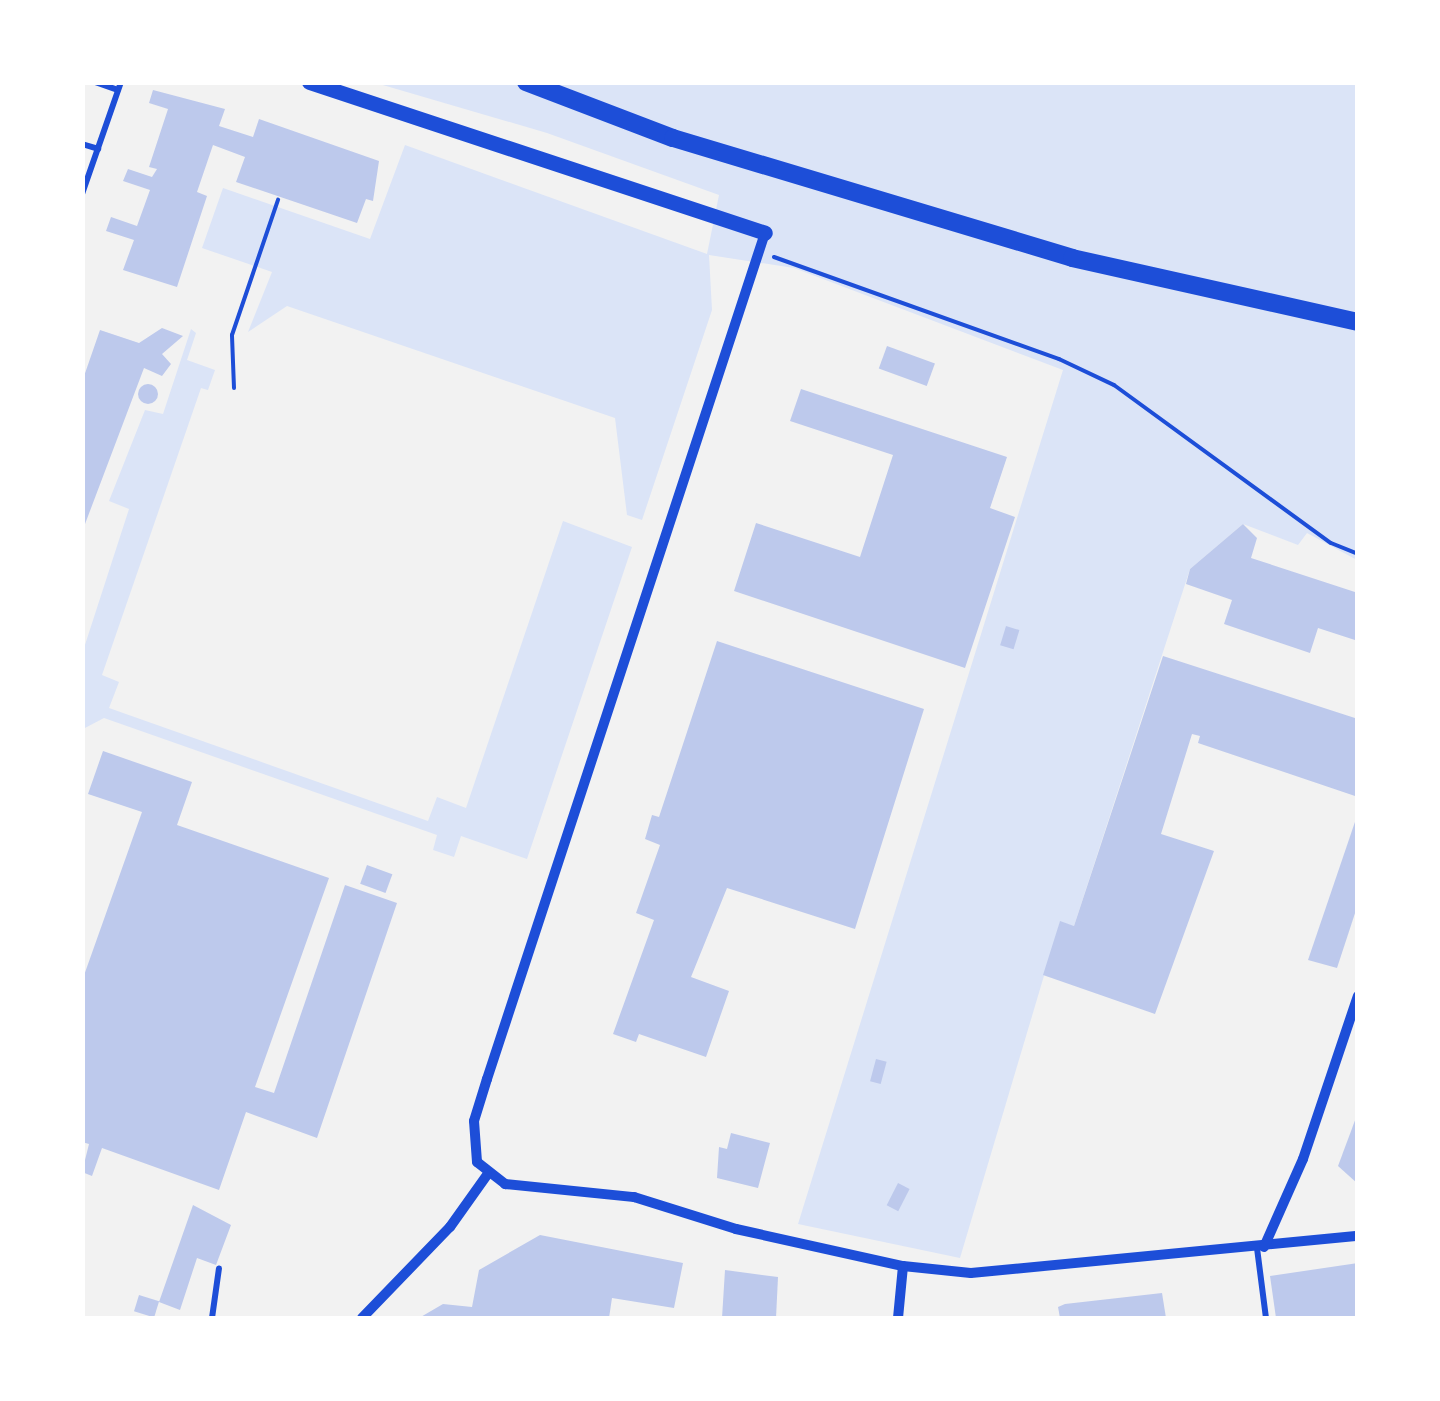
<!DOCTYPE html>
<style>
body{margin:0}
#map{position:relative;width:1440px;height:1401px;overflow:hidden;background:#f2f2f2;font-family:"Source Sans 3",sans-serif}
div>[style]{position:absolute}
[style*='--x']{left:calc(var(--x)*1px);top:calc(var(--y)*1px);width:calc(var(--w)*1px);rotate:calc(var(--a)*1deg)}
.green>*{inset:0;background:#dbe4f7}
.building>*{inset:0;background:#bdc9ec;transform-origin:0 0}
.round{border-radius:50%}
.path>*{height:4px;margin:-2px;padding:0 2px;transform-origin:2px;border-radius:2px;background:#1d4ed8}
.service>*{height:6px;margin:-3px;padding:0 3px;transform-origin:3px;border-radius:3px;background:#1d4ed8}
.minor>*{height:10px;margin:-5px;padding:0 5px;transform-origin:5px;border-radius:5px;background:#1d4ed8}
.tertiary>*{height:15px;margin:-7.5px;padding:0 7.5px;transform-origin:7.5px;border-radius:7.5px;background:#1d4ed8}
.primary>*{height:18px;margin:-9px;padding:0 9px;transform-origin:9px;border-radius:9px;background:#1d4ed8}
span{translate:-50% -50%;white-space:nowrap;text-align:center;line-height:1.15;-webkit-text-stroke:10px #fff;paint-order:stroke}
.frame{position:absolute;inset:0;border:85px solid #fff;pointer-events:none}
</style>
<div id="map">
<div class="green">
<i style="clip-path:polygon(376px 83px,1357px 83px,1357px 560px,1307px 533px,1298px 545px,1243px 524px,1190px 569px,1074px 926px,1060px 922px,960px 1258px,798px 1224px,1063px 370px,794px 268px,709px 255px,712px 310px,642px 520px,627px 515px,615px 418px,287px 306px,248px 332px,272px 272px,202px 248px,223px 188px,370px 239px,405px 145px,707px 254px,719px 195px,547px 133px)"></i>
<i style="clip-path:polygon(191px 329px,196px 333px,187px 360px,215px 370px,208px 390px,201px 388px,102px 675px,119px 682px,109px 708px,428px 821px,437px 797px,466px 808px,563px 521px,632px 547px,527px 859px,461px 836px,454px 857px,433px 850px,437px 835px,104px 718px,83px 729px,83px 651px,129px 509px,109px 501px,145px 410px,163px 414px)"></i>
</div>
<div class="building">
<i style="clip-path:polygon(153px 90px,225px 109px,219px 126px,253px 137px,259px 119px,379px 161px,373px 201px,366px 199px,357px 223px,236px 182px,245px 157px,213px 145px,197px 192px,207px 196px,177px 287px,123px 270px,134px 240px,106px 231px,111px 217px,137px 226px,150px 190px,123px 181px,128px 169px,152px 177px,157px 169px,149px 167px,168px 109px,149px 103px)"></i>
<i style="clip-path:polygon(162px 328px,183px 336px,162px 354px,171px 364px,162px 376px,144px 368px,82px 532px,82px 382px,100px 330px,139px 343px)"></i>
<i style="left:887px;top:346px;width:51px;height:24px;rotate:20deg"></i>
<i class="round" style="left:138px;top:384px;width:20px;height:20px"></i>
<i style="clip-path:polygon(801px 389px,1007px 457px,990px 508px,1015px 517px,965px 668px,734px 591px,756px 523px,860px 557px,893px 455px,790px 421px)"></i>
<i style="clip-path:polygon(1243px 524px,1257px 538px,1251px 558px,1358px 593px,1358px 641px,1318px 628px,1310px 653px,1224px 624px,1232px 600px,1186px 584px,1190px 569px)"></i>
<i style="left:1006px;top:626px;width:14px;height:20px;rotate:17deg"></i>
<i style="clip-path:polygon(717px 641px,924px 709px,855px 929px,727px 888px,691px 977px,729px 991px,706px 1057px,639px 1034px,636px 1042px,613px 1034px,654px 920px,636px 913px,660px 845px,645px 839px,652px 815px,659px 817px)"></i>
<i style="clip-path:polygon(1163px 656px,1358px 719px,1358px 797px,1198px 743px,1200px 736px,1192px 734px,1161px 834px,1214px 851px,1155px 1014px,1043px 975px,1060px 921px,1074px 926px)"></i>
<i style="clip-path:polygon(103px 751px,192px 782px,177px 825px,329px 878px,255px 1087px,274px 1093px,345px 885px,397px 903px,317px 1138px,246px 1112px,219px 1190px,102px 1148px,92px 1176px,82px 1172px,89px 1144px,82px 1142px,82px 981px,142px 812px,88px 794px)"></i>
<i style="clip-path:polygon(1358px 813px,1358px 904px,1337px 968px,1308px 960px)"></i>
<i style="left:367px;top:865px;width:27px;height:20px;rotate:20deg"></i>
<i style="left:876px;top:1059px;width:11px;height:23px;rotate:15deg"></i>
<i style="clip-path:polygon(1357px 1115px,1358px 1115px,1358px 1184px,1338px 1166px)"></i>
<i style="clip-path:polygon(731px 1133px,770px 1143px,758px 1188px,717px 1178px,719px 1147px,727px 1149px)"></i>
<i style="left:898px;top:1183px;width:13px;height:25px;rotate:27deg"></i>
<i style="clip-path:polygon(193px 1205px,231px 1225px,216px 1265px,197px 1258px,180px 1310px,159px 1302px)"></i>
<i style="clip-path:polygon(540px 1235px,683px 1263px,674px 1308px,612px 1298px,609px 1318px,419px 1318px,443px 1304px,472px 1307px,479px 1270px)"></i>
<i style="clip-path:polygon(1358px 1263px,1358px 1318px,1276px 1318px,1270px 1276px)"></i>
<i style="clip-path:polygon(725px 1270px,778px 1277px,776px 1318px,722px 1318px)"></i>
<i style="clip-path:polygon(1162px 1293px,1166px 1318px,1060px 1318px,1058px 1307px,1065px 1304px)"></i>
<i style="left:139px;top:1295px;width:21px;height:17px;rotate:17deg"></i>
</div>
<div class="path">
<i style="--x:774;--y:257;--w:303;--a:19.7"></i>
<i style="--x:1059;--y:359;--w:61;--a:25.3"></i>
<i style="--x:1114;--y:385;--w:268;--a:36.1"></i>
<i style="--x:1331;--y:543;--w:29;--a:22"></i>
<i style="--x:234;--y:388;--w:53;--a:-92.2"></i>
<i style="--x:232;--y:335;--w:143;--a:-71.2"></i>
</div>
<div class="service">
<i style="--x:95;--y:82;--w:24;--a:19"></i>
<i style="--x:82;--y:144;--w:17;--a:17"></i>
<i style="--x:82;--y:194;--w:119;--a:-70.8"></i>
<i style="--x:1257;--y:1248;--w:71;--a:82.7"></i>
<i style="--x:212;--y:1318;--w:50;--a:-82"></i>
</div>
<div class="minor">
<i style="--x:765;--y:233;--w:891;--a:108.19"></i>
<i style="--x:487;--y:1079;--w:44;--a:107.2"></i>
<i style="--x:474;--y:1121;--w:41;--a:85.8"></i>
<i style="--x:477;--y:1162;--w:36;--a:38"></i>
<i style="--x:505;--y:1184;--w:130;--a:5.8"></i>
<i style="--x:634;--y:1197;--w:107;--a:17.4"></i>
<i style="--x:736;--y:1229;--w:171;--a:12.5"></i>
<i style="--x:903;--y:1266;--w:68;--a:5.9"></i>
<i style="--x:971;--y:1273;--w:389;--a:-5.5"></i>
<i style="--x:1264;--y:1247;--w:96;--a:-66.1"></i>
<i style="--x:1303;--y:1159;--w:172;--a:-71.4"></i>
<i style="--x:362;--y:1318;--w:127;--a:-46"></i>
<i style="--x:450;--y:1227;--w:64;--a:-54.6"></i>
<i style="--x:898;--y:1318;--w:52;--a:-84.5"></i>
</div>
<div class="tertiary">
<i style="--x:309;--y:82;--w:480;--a:18.3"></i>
</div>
<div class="primary">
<i style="--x:526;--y:82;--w:157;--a:20.9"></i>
<i style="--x:673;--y:138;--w:417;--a:16.7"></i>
<i style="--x:1072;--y:258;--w:293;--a:12.6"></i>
</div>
<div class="frame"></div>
</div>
